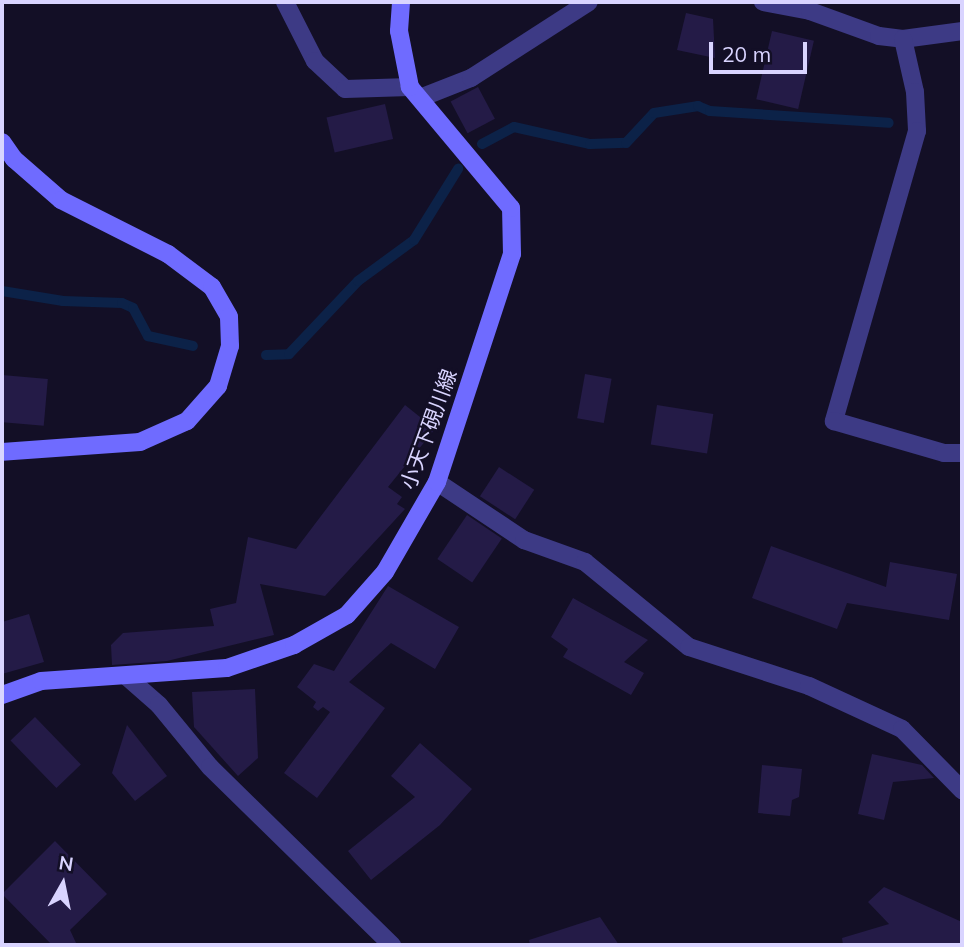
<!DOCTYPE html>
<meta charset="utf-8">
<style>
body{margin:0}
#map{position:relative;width:964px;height:947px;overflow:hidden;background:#130f26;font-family:Mulish,"Noto Sans JP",sans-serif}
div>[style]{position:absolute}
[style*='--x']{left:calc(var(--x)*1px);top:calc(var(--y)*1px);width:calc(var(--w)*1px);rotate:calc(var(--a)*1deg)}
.stream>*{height:10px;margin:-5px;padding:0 5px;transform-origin:5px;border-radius:5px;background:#0c2248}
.building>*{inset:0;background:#241b47;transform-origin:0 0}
.street>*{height:18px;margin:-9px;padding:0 9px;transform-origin:9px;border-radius:9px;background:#3d3a85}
.secondary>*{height:18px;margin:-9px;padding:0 9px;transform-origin:9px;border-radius:9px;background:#6f6bff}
span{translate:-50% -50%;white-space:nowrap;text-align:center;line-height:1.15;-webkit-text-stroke:5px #130f26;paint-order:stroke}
.street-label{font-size:21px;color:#d9d4ff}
.frame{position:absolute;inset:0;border:4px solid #d9d4ff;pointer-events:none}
.north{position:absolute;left:28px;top:849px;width:70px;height:70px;-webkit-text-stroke:5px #130f26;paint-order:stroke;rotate:9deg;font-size:19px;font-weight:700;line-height:28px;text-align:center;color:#d9d4ff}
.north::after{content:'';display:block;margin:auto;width:24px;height:32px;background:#d9d4ff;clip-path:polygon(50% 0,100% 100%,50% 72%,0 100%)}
.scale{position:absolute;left:709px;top:42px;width:98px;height:32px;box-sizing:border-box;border:4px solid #d9d4ff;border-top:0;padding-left:9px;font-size:21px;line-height:24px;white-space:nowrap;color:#d9d4ff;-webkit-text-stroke:5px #130f26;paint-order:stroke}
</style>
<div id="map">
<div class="stream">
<i style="--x:482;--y:144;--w:36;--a:-28"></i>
<i style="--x:514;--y:127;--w:78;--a:12.6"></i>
<i style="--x:590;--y:144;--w:36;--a:-2"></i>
<i style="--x:626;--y:143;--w:41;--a:-47"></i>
<i style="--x:654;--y:113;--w:45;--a:-9"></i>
<i style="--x:698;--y:106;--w:13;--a:23"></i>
<i style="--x:710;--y:111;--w:179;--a:3.8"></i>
<i style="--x:2;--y:291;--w:62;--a:9.3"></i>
<i style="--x:63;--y:301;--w:59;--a:1.9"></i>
<i style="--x:122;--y:303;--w:12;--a:24"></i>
<i style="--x:133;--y:308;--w:32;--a:62"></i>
<i style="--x:148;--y:336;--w:46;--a:12.5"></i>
<i style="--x:266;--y:355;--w:23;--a:-2"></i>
<i style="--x:289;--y:354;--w:100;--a:-46.6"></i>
<i style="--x:358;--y:281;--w:69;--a:-36.2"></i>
<i style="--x:414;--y:240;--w:84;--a:-58.2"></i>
</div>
<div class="building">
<i style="clip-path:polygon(686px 13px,713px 19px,715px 58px,677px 50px)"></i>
<i style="left:772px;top:31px;width:43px;height:70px;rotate:13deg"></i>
<i style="left:478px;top:87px;width:36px;height:31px;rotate:62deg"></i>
<i style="left:385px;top:104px;width:36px;height:60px;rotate:77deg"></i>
<i style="left:585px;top:374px;width:27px;height:45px;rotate:10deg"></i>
<i style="left:2px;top:375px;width:46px;height:47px;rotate:5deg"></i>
<i style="clip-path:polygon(405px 405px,435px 429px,388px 487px,402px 497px,397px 504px,405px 509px,325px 596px,260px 584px,274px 635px,167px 661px,112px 665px,111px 645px,123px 633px,214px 626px,210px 609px,236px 603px,248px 537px,296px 549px)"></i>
<i style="left:657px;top:405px;width:57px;height:40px;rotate:9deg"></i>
<i style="left:499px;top:467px;width:42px;height:35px;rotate:33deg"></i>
<i style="left:467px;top:515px;width:42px;height:53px;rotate:34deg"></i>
<i style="clip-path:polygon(771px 546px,886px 587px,890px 562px,957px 574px,949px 620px,847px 603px,837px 629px,752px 598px)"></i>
<i style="clip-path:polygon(388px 586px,459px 627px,435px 669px,391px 643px,349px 682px,385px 708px,317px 798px,284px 773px,330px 712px,323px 707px,318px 711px,313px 707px,316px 702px,297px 687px,314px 664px,334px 671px)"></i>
<i style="clip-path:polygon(573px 598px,648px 640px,624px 662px,644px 673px,631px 695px,563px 657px,568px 649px,551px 637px)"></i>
<i style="clip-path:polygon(29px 614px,44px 662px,2px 674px,2px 622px)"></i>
<i style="clip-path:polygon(255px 689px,258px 758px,238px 776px,194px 727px,192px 692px)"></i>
<i style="left:35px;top:717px;width:66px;height:34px;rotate:46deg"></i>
<i style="clip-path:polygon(127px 725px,167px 776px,135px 801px,112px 773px)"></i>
<i style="clip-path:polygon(420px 743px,472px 789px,440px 825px,371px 880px,348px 851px,415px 797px,391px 776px)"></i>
<i style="clip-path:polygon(872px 754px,922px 765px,934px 778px,893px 782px,884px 820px,858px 814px)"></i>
<i style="clip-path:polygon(762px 765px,802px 769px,799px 797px,792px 800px,790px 816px,758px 813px)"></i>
<i style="clip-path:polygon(55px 841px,107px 894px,70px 930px,77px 945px,52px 945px,2px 894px)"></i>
<i style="clip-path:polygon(884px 887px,962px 922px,962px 945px,843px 945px,842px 938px,889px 924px,868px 902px)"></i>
<i style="clip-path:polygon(600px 917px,619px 945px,530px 945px,529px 940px)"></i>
</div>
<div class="street">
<i style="--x:285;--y:2;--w:66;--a:63"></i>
<i style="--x:315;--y:61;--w:41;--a:43"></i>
<i style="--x:345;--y:89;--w:65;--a:-1.8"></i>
<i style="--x:763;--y:2;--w:48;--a:10.8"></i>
<i style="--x:810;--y:11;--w:73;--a:19.9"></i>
<i style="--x:879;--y:36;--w:24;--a:7"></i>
<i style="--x:903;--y:39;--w:60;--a:-7.7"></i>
<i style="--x:903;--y:39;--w:54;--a:77.2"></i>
<i style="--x:915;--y:92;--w:39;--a:87"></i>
<i style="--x:917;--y:131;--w:302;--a:106"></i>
<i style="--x:834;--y:421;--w:115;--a:16.2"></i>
<i style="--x:944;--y:453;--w:18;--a:0"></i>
<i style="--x:420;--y:98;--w:55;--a:-21.4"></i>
<i style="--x:471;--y:78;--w:140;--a:-32.8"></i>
<i style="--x:437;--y:482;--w:105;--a:33.7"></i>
<i style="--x:524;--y:540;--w:65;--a:19.8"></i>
<i style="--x:585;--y:562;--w:134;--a:39.3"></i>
<i style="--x:689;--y:647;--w:126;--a:18"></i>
<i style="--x:809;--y:686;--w:102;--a:24.8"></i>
<i style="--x:902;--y:729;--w:86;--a:45.5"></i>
<i style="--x:126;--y:676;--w:44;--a:41.3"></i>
<i style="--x:159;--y:705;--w:80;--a:50.6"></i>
<i style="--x:210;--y:767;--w:255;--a:44.4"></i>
</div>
<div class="secondary">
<i style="--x:2;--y:142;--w:21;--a:55"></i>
<i style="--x:14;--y:159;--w:62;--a:41.1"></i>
<i style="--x:61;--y:200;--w:120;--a:26.8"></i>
<i style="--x:168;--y:254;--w:55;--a:36.9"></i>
<i style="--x:212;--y:287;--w:34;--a:60"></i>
<i style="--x:229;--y:317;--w:29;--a:88"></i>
<i style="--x:230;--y:346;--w:42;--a:106.7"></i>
<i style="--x:218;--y:386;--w:47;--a:131.5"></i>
<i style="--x:187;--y:421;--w:51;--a:155.9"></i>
<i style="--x:140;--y:442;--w:138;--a:175.9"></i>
<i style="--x:2;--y:695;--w:41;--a:-19.7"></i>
<i style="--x:41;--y:681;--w:186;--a:-4"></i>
<i style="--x:227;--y:668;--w:71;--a:-18.9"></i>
<i style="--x:294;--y:645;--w:61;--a:-29.5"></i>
<i style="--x:347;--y:615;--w:57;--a:-48.5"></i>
<i style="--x:385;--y:572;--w:104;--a:-60"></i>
<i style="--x:437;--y:482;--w:240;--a:-71.8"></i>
<i style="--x:512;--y:254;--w:46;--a:-91.2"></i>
<i style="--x:511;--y:208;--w:158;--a:-129.9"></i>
<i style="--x:410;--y:87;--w:57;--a:-101.1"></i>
<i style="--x:399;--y:31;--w:29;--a:-86"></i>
</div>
<div class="street-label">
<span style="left:428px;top:429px;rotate:-70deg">小天下硯川線</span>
</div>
<div class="frame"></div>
<div class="north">N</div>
<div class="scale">20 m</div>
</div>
